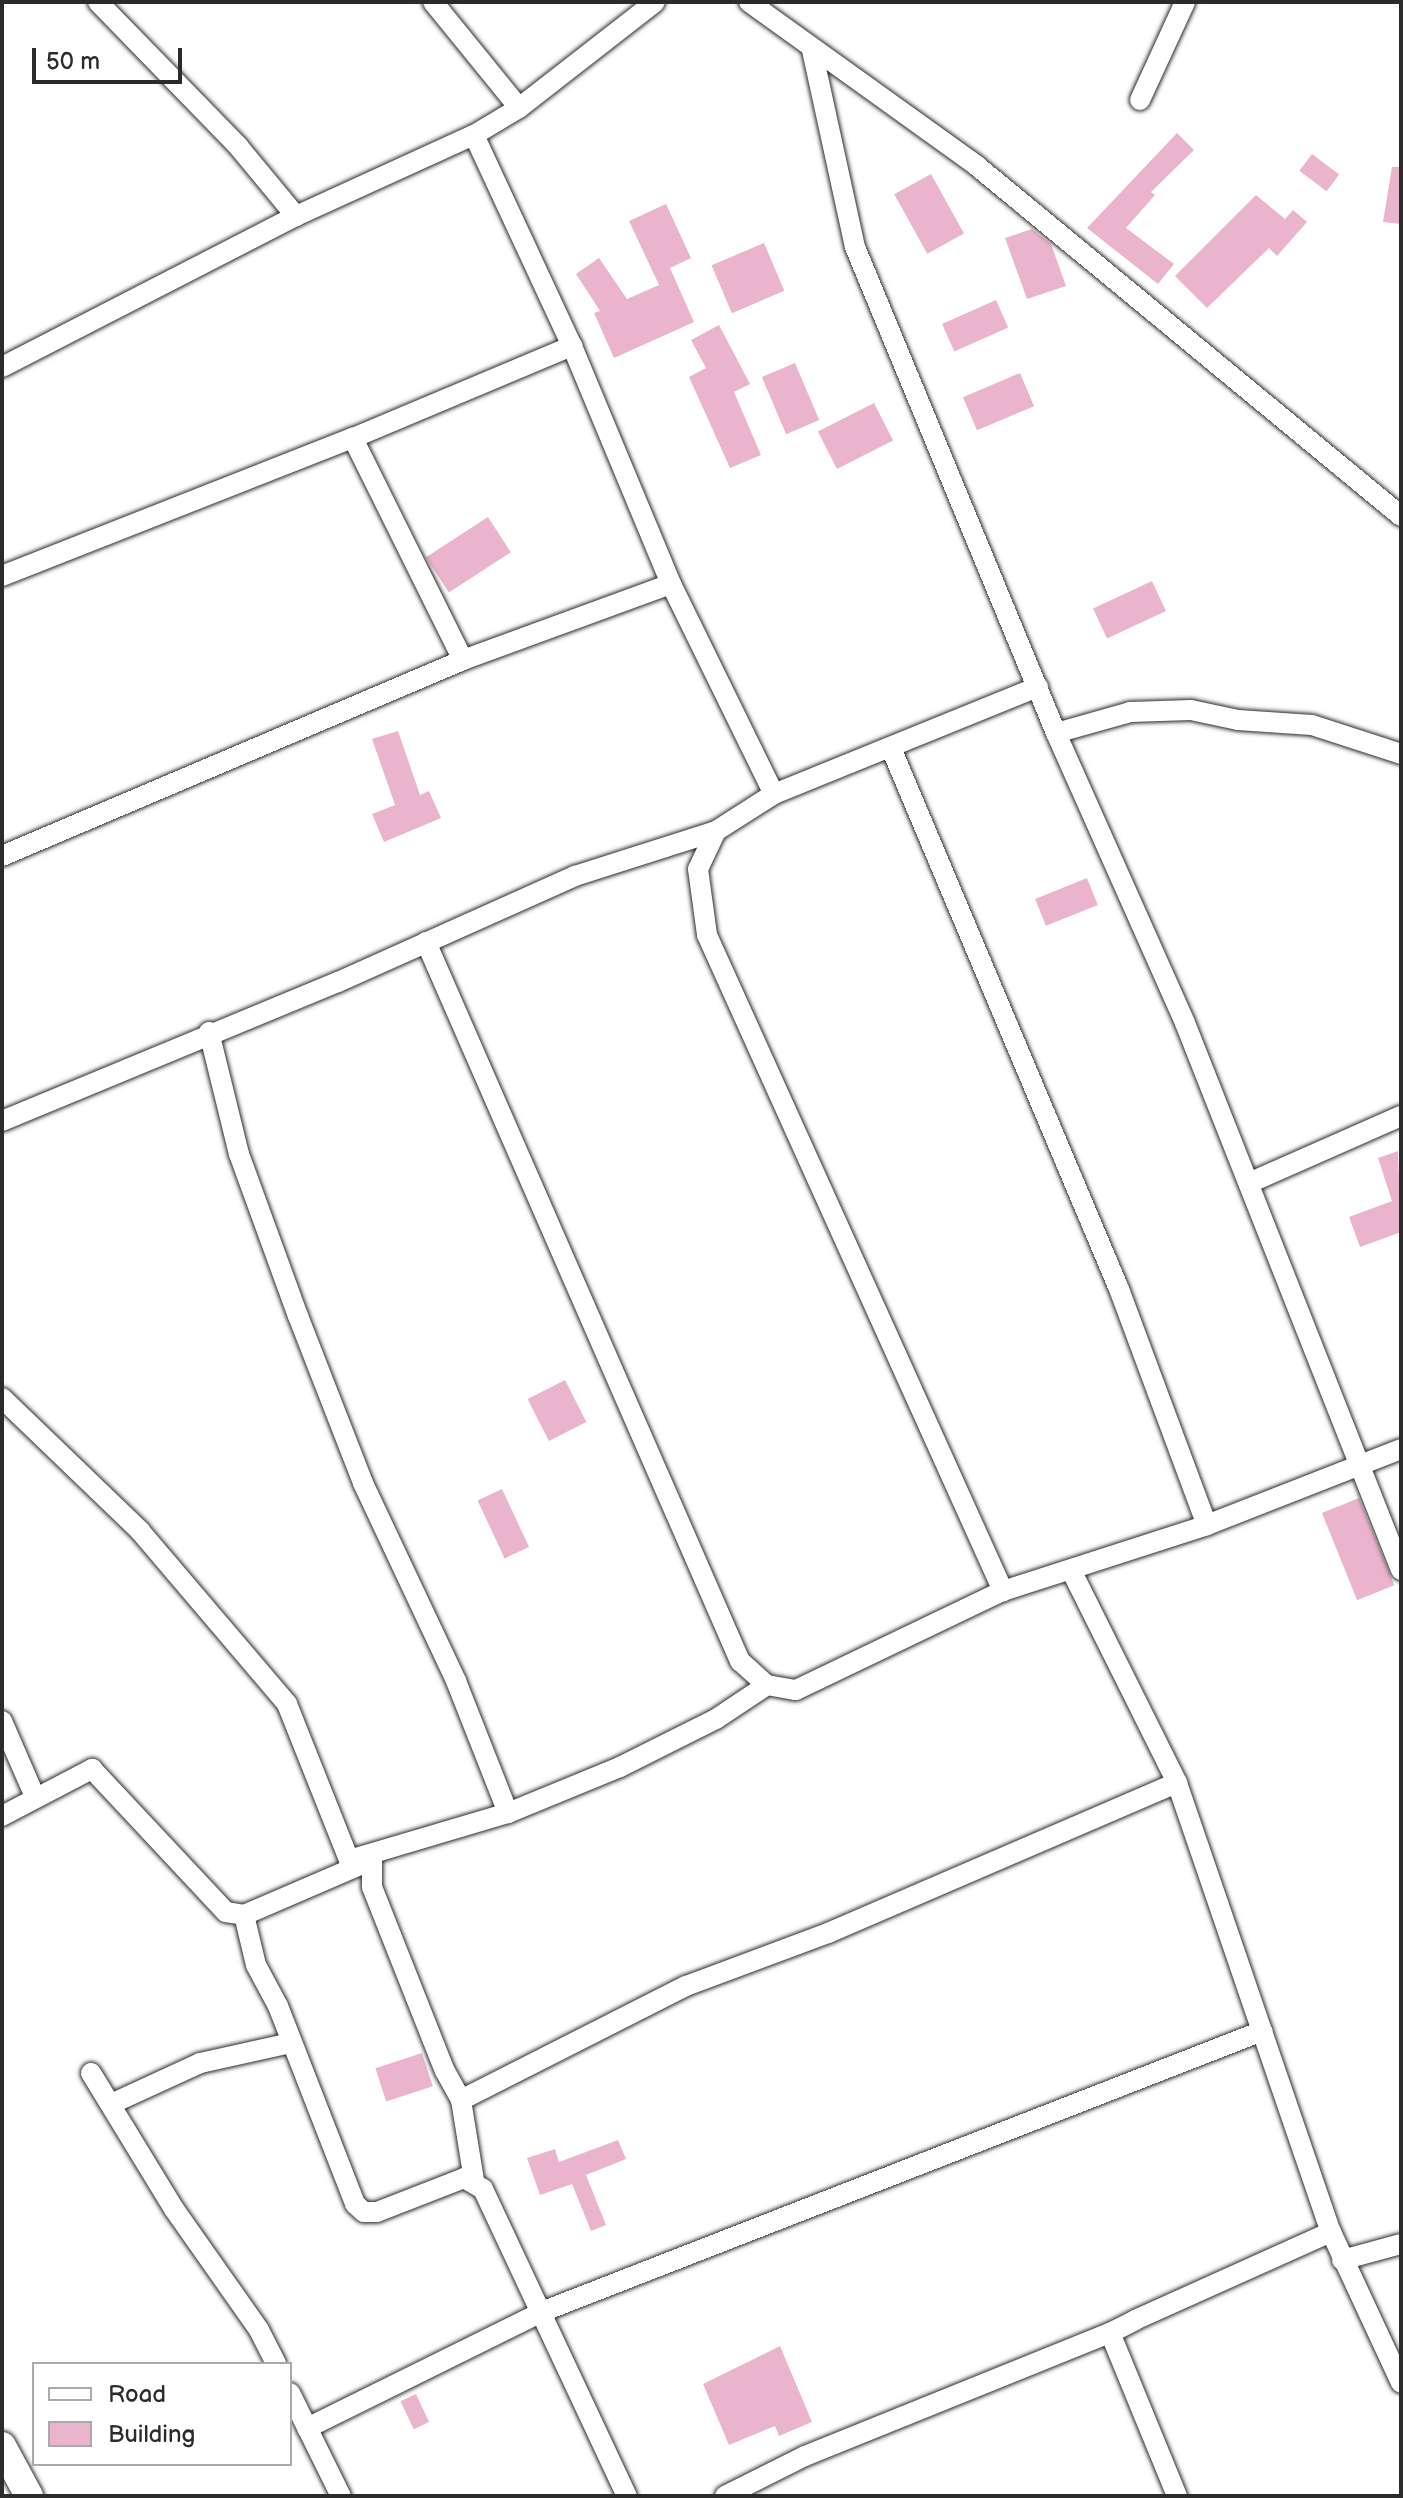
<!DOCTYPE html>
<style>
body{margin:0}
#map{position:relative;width:1403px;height:2498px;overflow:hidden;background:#fff;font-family:"Balsamiq Sans",sans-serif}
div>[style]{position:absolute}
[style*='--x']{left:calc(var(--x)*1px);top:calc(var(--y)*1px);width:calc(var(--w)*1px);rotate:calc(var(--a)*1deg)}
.building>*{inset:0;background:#eab4cd;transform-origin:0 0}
.roads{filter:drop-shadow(0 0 2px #2b2b2b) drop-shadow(0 0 2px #2b2b2b)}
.minor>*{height:20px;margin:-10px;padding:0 10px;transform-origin:10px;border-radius:10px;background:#fff}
.secondary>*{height:28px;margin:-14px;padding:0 14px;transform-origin:14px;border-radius:14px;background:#fff}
span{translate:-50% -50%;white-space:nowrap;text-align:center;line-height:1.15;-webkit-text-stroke:7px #fff;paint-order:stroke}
.frame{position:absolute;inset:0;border:4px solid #2b2b2b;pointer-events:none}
.legend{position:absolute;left:32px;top:2362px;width:260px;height:104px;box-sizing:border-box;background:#fff;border:2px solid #aaa;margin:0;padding:10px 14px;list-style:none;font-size:24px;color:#2b2b2b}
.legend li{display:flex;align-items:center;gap:16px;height:40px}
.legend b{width:40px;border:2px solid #aaa}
.scale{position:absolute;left:32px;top:48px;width:150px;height:36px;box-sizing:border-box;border:4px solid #2b2b2b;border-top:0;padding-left:10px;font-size:24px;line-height:28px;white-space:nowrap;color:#2b2b2b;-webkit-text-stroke:6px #fff;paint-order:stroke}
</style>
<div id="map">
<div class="building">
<i style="clip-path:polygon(1177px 133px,1194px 150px,1151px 192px,1155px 195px,1126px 228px,1174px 264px,1158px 284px,1087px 228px)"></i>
<i style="left:1312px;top:154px;width:34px;height:21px;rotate:37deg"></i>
<i style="clip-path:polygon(1392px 167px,1401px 167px,1401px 224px,1383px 222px)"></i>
<i style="left:931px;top:174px;width:68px;height:42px;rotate:61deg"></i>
<i style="clip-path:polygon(1256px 195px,1285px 219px,1293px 210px,1307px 222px,1277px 256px,1269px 248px,1207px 308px,1175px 276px)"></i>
<i style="clip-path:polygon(666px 204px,691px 258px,670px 268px,694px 322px,614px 358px,594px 313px,600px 311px,576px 274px,599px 258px,627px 299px,659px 285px,629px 221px)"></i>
<i style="clip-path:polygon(1032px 229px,1051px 244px,1066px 286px,1027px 299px,1005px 238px)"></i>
<i style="left:764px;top:243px;width:52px;height:57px;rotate:67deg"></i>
<i style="left:996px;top:300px;width:30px;height:59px;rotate:66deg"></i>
<i style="clip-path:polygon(719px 325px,750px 384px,734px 392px,761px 455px,730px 468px,689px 377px,706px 368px,691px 340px)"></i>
<i style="left:795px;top:363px;width:62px;height:36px;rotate:67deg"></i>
<i style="left:1020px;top:373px;width:36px;height:62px;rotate:67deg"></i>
<i style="left:874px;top:403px;width:42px;height:63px;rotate:63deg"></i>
<i style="left:488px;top:517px;width:42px;height:74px;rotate:57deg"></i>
<i style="left:1152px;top:581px;width:33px;height:65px;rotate:65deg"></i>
<i style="clip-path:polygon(398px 731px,420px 795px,429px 791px,441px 818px,384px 842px,372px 814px,395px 805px,372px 739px)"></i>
<i style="left:1087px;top:878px;width:29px;height:56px;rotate:68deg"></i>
<i style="clip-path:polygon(1398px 1151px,1401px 1232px,1360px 1247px,1349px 1217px,1392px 1201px,1378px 1158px)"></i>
<i style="left:565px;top:1380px;width:47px;height:42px;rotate:63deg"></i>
<i style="left:502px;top:1489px;width:64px;height:27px;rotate:65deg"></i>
<i style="left:1359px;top:1498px;width:94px;height:40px;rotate:68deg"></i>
<i style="left:422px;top:2053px;width:35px;height:49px;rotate:72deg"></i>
<i style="clip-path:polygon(618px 2140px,626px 2159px,586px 2175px,606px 2225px,591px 2231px,572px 2184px,540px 2195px,527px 2158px,555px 2149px,559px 2162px)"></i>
<i style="clip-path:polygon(780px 2346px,812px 2422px,779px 2436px,775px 2426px,729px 2445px,703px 2384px)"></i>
<i style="left:416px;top:2394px;width:31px;height:17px;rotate:65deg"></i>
</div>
<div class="roads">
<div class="minor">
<i style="--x:98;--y:2;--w:201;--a:45.8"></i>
<i style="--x:238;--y:146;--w:91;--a:50.4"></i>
<i style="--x:433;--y:2;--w:136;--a:50.9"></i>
<i style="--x:749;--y:2;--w:281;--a:35.7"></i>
<i style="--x:977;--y:166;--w:550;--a:39.54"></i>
<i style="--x:812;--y:50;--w:202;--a:77.7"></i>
<i style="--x:855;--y:247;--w:526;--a:67.53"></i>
<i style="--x:1056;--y:733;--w:317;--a:66"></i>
<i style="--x:1185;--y:1023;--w:588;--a:68.45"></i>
<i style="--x:1140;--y:100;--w:108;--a:-65.3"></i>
<i style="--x:474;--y:135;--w:233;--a:65.1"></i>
<i style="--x:572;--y:346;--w:258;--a:67.4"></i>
<i style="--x:671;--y:584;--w:234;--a:63.9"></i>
<i style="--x:774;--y:794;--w:69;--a:147.5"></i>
<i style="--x:716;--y:831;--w:42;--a:115.3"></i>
<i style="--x:698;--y:869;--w:67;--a:82.2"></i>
<i style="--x:707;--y:935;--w:720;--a:65.71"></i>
<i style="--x:2;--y:367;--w:331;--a:-27.2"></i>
<i style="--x:296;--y:216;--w:196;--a:-24.5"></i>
<i style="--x:474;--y:135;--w:52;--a:-31"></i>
<i style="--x:519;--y:108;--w:172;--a:-37.9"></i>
<i style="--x:2;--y:576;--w:377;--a:-21.5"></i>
<i style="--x:463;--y:660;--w:248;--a:-116.4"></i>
<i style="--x:353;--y:438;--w:238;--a:-22.8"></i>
<i style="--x:1056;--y:733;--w:77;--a:-15.8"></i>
<i style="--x:1130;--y:712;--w:61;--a:-1.9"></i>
<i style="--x:1191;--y:710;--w:48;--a:12"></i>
<i style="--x:1238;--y:720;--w:74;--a:3.9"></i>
<i style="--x:1312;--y:725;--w:94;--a:18"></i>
<i style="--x:891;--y:748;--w:587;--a:67.15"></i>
<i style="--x:1119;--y:1289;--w:252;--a:69.6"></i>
<i style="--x:774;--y:794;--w:285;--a:-22.1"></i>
<i style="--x:2;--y:856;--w:501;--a:-23.03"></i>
<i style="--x:463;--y:660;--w:221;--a:-20.1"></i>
<i style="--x:426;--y:942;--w:785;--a:66.41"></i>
<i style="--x:740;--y:1661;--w:36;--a:42"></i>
<i style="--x:767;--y:1685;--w:29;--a:10"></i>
<i style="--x:796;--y:1690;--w:229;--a:-25.6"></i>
<i style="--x:1003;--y:1591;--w:214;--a:-17.9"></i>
<i style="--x:1207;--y:1525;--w:208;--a:-21.4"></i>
<i style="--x:209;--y:1032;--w:126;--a:76.2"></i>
<i style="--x:239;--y:1154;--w:172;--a:70"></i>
<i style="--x:298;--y:1316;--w:179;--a:68.7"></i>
<i style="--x:363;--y:1483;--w:219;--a:64.8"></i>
<i style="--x:456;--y:1681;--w:142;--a:68.5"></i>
<i style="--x:2;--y:1121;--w:364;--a:-22.5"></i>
<i style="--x:338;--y:982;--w:260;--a:-24.1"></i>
<i style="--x:575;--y:876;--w:148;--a:-17.7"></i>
<i style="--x:1249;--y:1183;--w:166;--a:-23.8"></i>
<i style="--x:2;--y:1398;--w:192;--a:43.9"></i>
<i style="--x:140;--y:1531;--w:227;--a:49.6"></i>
<i style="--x:287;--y:1704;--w:168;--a:68.3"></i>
<i style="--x:349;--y:1860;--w:23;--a:0"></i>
<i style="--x:372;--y:1860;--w:27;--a:90"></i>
<i style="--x:372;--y:1887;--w:198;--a:68.4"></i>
<i style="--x:445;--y:2071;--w:33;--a:61"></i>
<i style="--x:461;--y:2100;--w:81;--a:80.8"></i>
<i style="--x:1072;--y:1572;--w:236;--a:63.5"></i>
<i style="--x:1177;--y:1783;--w:475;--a:71.1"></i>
<i style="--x:2;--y:1721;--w:83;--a:66.5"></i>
<i style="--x:2;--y:1816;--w:102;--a:-27.6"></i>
<i style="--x:92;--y:1769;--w:196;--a:46.9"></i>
<i style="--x:226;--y:1912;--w:18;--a:9"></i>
<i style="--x:244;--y:1915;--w:51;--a:76.5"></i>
<i style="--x:256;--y:1965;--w:47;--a:61.8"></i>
<i style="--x:278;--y:2006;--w:212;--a:68.7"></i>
<i style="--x:355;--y:2204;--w:12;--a:42"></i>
<i style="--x:364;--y:2212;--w:13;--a:0"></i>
<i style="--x:377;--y:2212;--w:93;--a:-21.3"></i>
<i style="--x:464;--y:2178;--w:22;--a:30"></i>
<i style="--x:483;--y:2189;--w:339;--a:64.9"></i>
<i style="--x:356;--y:1858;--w:159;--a:-16.5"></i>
<i style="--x:508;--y:1813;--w:121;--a:-22.3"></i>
<i style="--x:620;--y:1767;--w:107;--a:-26.6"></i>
<i style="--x:716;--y:1719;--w:61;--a:-33.7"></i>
<i style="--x:244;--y:1915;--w:132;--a:-23.3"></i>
<i style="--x:91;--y:2073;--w:159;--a:58.6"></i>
<i style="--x:174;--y:2209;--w:148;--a:54.9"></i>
<i style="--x:259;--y:2330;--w:38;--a:63"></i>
<i style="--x:461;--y:2100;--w:252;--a:-26.9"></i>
<i style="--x:686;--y:1986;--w:152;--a:-20.5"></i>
<i style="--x:828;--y:1933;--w:380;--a:-23.3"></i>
<i style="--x:111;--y:2104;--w:98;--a:-24.7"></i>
<i style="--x:200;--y:2063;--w:92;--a:-12.5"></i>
<i style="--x:1342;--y:2260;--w:61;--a:-15.2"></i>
<i style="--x:290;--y:2393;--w:115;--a:63.7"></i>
<i style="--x:307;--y:2428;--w:264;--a:-26.3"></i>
<i style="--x:544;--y:2311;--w:771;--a:-21.3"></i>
<i style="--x:725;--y:2496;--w:89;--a:-26.6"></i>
<i style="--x:805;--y:2456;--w:329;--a:-22"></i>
<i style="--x:1177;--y:2496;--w:176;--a:-112.3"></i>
<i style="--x:1110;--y:2333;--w:28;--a:-27"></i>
<i style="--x:1135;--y:2320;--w:215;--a:-24.2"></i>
<i style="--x:1331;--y:2232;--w:166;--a:65.1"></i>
</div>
<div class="secondary">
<i style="--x:2;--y:2446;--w:57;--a:61.6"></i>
</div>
</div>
<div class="frame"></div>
<ul class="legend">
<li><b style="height:10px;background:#fff"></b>Road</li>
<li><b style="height:22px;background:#eab4cd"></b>Building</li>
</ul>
<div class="scale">50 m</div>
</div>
